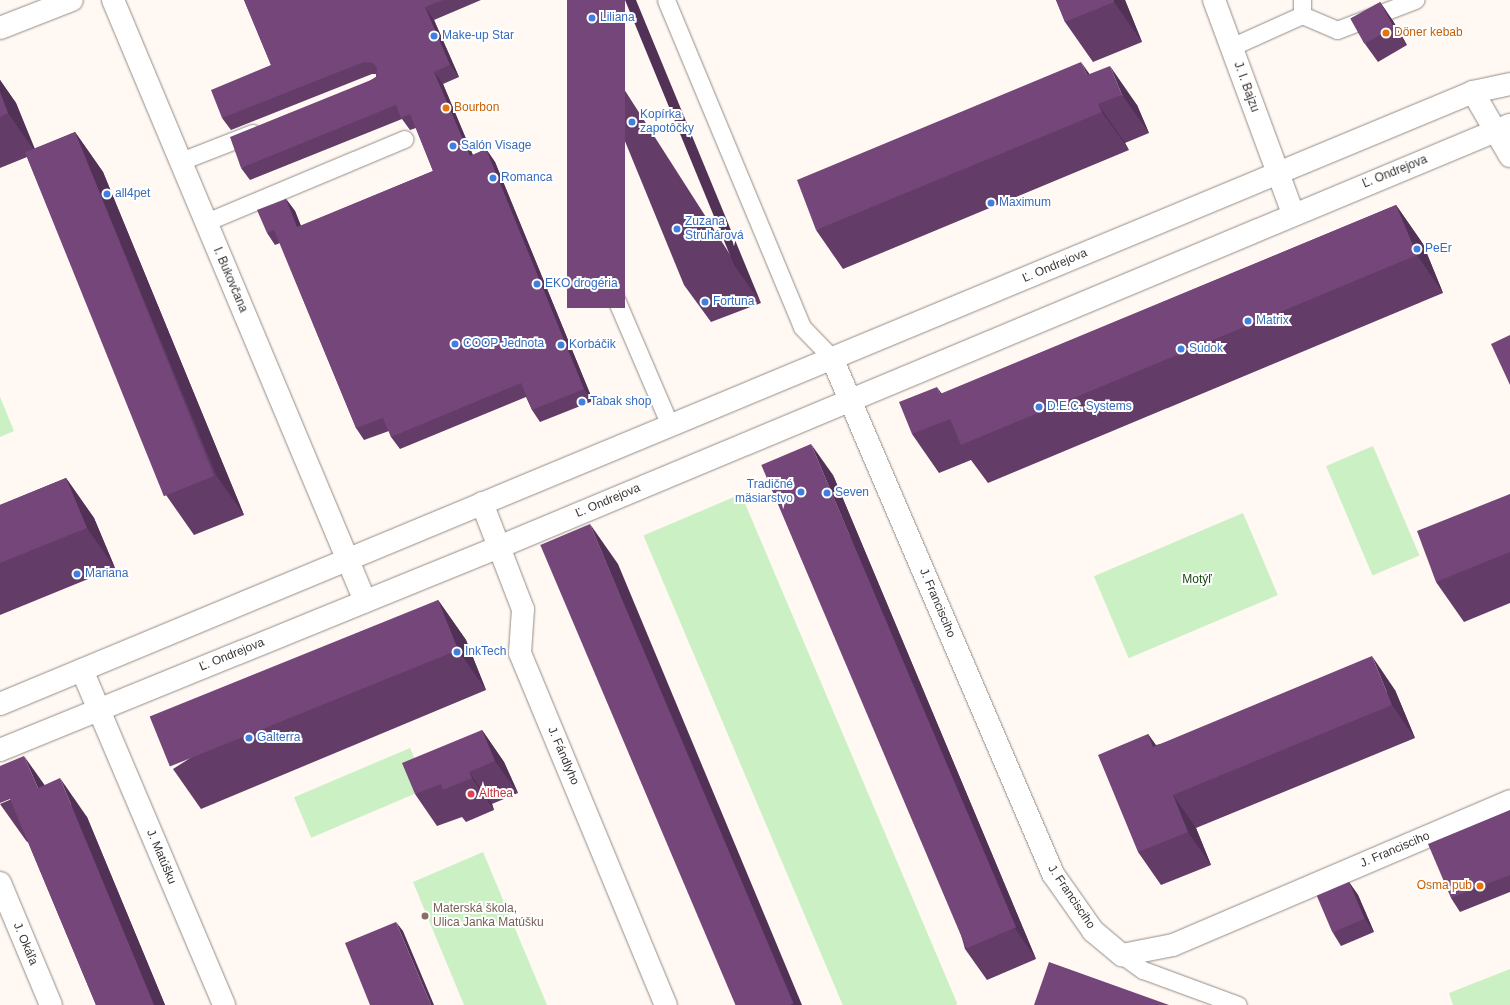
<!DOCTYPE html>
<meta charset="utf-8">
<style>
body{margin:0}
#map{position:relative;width:1510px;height:1005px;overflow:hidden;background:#fff8f3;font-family:Arial,sans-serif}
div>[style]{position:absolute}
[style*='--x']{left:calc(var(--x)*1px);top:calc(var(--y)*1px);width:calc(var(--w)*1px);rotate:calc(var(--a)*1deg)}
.green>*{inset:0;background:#cbf0c4;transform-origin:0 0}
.roads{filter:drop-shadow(0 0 1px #948c86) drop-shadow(0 0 1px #948c86)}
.lane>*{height:17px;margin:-8.5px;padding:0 8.5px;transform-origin:8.5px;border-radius:8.5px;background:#fff}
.street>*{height:22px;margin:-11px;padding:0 11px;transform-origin:11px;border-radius:11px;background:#fff}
.wall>*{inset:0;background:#643c68}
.shaded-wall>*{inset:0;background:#513155}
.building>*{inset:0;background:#744679;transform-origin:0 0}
.dots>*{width:11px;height:11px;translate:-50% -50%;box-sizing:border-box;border:2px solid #fff;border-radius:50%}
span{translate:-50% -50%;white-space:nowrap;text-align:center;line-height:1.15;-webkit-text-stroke:4px #fff;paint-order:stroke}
.shop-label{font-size:12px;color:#366cbe}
.left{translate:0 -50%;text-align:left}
.right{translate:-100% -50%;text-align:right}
.food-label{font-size:12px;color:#c56008}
.street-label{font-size:12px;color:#383533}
.park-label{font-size:12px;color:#18490f}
.health-label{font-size:12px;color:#be3a42}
.education-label{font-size:12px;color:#785e54}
</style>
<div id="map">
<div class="green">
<i style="clip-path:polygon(0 397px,14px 431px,0 437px)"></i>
<i style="left:1373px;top:446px;width:119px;height:51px;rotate:67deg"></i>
<i style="left:741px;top:494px;width:554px;height:106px;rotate:67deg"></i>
<i style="left:1243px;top:513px;width:89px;height:162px;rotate:67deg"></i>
<i style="left:410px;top:748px;width:44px;height:126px;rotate:67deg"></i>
<i style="clip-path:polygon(483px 852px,547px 1005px,464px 1005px,413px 882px)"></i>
<i style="clip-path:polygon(1510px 969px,1510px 1005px,1453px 1005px,1449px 993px)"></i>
</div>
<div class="roads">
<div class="lane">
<i style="--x:666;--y:0;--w:354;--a:67.4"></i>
<i style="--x:802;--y:327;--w:43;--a:45.9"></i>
<i style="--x:1302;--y:15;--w:15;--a:-90"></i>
<i style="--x:1231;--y:47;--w:78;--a:-24.3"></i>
<i style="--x:1302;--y:15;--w:38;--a:23"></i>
<i style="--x:1337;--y:30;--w:84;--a:-21"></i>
<i style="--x:181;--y:161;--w:77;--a:-21.3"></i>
<i style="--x:206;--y:222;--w:215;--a:-22.7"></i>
<i style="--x:585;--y:227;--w:215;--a:66.8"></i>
<i style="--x:1122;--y:955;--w:26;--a:36"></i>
<i style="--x:1143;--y:970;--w:101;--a:20.2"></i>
</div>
<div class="street">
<i style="--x:113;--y:0;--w:652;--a:67.25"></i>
<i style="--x:1214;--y:0;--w:228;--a:69.7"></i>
<i style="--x:0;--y:28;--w:77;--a:-21.3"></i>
<i style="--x:1473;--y:92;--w:74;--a:60"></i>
<i style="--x:832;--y:358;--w:561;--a:66.81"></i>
<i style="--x:1053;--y:874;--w:70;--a:54.9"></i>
<i style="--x:1093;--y:931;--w:38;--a:40"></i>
<i style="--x:1122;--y:955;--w:52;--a:-11.1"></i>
<i style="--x:1173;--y:945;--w:366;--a:-23.1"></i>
<i style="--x:482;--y:503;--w:114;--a:68.9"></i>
<i style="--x:523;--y:609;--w:44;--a:93.9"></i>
<i style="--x:520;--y:653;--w:381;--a:67.5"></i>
<i style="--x:82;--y:670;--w:364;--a:67"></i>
<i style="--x:0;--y:704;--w:1595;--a:-22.56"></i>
<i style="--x:1473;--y:92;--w:38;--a:-12"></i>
<i style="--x:0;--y:750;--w:539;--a:-22.14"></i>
<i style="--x:499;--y:547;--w:1096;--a:-22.66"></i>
<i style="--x:0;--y:883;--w:132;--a:67.3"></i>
</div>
</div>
<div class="wall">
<i style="clip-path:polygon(244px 0,481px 0,434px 20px,459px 77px,443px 84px,473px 155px,486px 149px,495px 162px,593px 401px,540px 422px,532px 410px,526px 397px,400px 449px,391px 437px,389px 431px,364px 440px,356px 428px,280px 243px,275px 245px,267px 233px,286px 199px,295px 211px,301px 226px,433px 171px,416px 128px,410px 130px,402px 119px,250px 180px,241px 168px,371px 80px,376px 77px,376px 74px,372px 74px,231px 130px,222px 118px,271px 65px)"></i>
<i style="clip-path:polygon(567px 0,761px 303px,711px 322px,684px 285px)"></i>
<i style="clip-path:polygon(1056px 0,1125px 0,1142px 42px,1093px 62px,1065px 22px)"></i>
<i style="clip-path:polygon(1380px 2px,1393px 21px,1407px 45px,1378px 62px,1365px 44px)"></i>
<i style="clip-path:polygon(1090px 74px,1137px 105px,1149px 133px,1125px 143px,1129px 150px,843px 269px,816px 230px)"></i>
<i style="clip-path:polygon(0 80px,16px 103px,35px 149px,75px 132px,103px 172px,244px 515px,194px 535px,166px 495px,27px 157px,0 168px)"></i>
<i style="clip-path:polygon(1396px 205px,1423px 244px,1443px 293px,988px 483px,971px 460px,939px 473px,912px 434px,942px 394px)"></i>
<i style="clip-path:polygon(833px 475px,1036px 959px,987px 980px,965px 949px)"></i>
<i style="clip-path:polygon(66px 478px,94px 518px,115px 568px,0 615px,0 505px)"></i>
<i style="clip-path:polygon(1510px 494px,1510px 603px,1464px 622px,1436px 582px)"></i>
<i style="clip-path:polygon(438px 600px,466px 640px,486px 690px,201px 809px,173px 769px)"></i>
<i style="clip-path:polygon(1395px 690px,1415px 738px,1196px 828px,1211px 865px,1161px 885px,1138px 852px,1148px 734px,1156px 745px)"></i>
<i style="clip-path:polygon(482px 730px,504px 762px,518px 793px,492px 804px,494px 810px,466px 822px,462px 817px,437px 826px,415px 794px)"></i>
<i style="clip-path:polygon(45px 785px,87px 817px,165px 1005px,96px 1005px,28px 842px,27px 842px,0 804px)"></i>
<i style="clip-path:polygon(1510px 810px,1510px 892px,1460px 912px,1451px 898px)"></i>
<i style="clip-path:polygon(1349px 882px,1358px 895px,1374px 932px,1341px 946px,1333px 933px)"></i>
</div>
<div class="shaded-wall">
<i style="clip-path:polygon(625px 0,636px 0,761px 303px,734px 265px)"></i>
<i style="clip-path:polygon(1114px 0,1125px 0,1142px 42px,1114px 2px)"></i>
<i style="clip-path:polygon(1380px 2px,1393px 21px,1407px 45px,1394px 27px)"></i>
<i style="clip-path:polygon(425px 7px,434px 20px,459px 77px,450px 65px)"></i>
<i style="clip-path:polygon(1081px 62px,1108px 100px,1087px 75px)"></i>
<i style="clip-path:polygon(1110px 66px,1137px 105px,1149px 133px,1122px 95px)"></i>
<i style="clip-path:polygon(434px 72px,443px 84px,478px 168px,470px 156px)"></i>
<i style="clip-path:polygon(0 80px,16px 103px,36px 153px,8px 113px,0 92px)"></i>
<i style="clip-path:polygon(1098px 104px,1125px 143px,1129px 150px,1102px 112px)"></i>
<i style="clip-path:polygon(75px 132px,103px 172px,244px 515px,216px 475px)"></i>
<i style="clip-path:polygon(486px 149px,495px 162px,593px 401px,584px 389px)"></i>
<i style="clip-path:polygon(286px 199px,295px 211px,306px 239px,297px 227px)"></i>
<i style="clip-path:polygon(1396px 205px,1423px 244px,1443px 293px,1417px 255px)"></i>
<i style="clip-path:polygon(937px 387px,964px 425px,940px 394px)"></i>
<i style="clip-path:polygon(811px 444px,833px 475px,1036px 959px,1015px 928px)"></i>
<i style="clip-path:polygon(66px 478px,94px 518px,115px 568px,87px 528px)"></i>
<i style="clip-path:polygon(590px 524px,618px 564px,802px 1005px,790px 1005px)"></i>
<i style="clip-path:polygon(438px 600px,466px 640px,486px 690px,458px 650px)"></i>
<i style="clip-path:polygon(1372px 656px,1395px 690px,1415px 738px,1392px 705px)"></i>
<i style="clip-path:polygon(482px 730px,504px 762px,518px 793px,495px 761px)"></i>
<i style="clip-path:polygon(1148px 734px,1171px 768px,1153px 747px)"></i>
<i style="clip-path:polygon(24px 756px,51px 794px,38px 788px)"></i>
<i style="clip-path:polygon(469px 772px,492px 804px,494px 810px,472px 778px)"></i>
<i style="clip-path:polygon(60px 778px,87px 817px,165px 1005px,154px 1005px)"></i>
<i style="clip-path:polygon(1173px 795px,1196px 828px,1211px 865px,1188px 832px)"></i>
<i style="clip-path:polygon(1349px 882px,1358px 895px,1374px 932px,1365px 919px)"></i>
<i style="clip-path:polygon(396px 922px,403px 931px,434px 1005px,431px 1005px)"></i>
</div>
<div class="building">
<i style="clip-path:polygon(244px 0,443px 0,425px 7px,450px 65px,434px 72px,470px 156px,486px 149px,584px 389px,532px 410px,521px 383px,391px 437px,383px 418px,356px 428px,274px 230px,267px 233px,257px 210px,286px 199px,297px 227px,433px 171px,410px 114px,401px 118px,396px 105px,241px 168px,230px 137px,371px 80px,376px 77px,377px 68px,373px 63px,364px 62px,222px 118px,211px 90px,271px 65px)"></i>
<i style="left:567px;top:0;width:58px;height:308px"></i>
<i style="clip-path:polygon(1056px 0,1114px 0,1114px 2px,1065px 22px)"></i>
<i style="left:1380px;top:2px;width:29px;height:34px;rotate:61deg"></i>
<i style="clip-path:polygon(1081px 62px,1087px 75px,1110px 66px,1122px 95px,1098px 104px,1102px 112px,816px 230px,797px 180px)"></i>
<i style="clip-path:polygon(0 92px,8px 113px,0 117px)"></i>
<i style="left:75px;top:132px;width:371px;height:54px;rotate:68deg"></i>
<i style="clip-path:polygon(1396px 205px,1417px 255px,961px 445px,950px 419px,912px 434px,899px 402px,937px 387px,940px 394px)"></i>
<i style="clip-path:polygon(1510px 335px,1510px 385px,1491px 344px)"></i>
<i style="left:811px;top:444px;width:525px;height:54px;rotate:67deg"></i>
<i style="clip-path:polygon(66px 478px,87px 528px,0 563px,0 505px)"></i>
<i style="clip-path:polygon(1510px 494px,1510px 552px,1436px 582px,1417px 531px)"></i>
<i style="left:590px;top:524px;width:521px;height:54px;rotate:67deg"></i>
<i style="left:438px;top:600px;width:54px;height:311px;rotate:68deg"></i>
<i style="clip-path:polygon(1372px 656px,1392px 705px,1173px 795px,1188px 832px,1138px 852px,1098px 755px,1148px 734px,1153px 747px)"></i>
<i style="clip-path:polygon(482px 730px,495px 761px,469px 772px,472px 778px,443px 790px,441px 784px,415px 794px,402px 763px)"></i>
<i style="clip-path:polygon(24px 756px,38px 788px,60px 778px,154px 1005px,96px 1005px,10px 799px,0 803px,0 766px)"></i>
<i style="clip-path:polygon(1510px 810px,1510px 875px,1451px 898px,1428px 844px)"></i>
<i style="left:1349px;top:882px;width:40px;height:35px;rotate:67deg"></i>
<i style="clip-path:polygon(396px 922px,431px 1005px,370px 1005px,345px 943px)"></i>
<i style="clip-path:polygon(1049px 962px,1169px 1005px,1034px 1005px)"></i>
</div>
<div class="dots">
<i style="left:592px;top:18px;background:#3f7fe0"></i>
<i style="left:1386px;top:33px;background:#e8710a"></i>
<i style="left:434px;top:36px;background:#3f7fe0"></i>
<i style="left:446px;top:108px;background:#e8710a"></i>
<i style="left:632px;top:122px;background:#3f7fe0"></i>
<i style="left:453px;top:146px;background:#3f7fe0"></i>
<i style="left:493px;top:178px;background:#3f7fe0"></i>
<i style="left:107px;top:194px;background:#3f7fe0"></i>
<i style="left:991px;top:203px;background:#3f7fe0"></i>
<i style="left:677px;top:229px;background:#3f7fe0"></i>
<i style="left:1417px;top:249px;background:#3f7fe0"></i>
<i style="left:537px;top:284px;background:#3f7fe0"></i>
<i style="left:705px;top:302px;background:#3f7fe0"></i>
<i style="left:1248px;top:321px;background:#3f7fe0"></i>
<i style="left:455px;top:344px;background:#3f7fe0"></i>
<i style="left:561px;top:345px;background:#3f7fe0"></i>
<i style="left:1181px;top:349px;background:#3f7fe0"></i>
<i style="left:582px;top:402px;background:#3f7fe0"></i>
<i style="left:1039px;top:407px;background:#3f7fe0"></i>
<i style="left:801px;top:492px;background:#3f7fe0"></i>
<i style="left:827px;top:493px;background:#3f7fe0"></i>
<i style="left:77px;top:574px;background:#3f7fe0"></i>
<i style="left:457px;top:652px;background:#3f7fe0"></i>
<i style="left:249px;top:738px;background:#3f7fe0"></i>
<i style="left:471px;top:794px;background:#e0444e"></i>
<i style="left:1480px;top:886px;background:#e8710a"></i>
<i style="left:425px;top:916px;background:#8d6e63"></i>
</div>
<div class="shop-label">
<span class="left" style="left:600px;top:18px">Liliana</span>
<span class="left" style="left:442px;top:36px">Make-up Star</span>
<span class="left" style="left:640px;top:122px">Kopírka<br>zapotôčky</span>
<span class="left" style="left:461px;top:146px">Salón Visage</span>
<span class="left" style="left:501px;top:178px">Romanca</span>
<span class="left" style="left:115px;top:194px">all4pet</span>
<span class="left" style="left:999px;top:203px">Maximum</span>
<span class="left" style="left:685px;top:229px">Zuzana<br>Struhárová</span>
<span class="left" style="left:1425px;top:249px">PeEr</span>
<span class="left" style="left:545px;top:284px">EKO drogéria</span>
<span class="left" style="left:713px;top:302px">Fortuna</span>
<span class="left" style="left:1256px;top:321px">Matrix</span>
<span class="left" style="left:463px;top:344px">COOP Jednota</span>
<span class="left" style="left:569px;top:345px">Korbáčik</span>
<span class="left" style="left:1189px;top:349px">Súdok</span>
<span class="left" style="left:590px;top:402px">Tabak shop</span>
<span class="left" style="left:1047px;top:407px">D.E.C. Systems</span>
<span class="right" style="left:793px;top:492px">Tradičné<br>mäsiarstvo</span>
<span class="left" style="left:835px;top:493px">Seven</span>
<span class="left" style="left:85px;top:574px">Mariana</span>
<span class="left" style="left:465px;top:652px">InkTech</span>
<span class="left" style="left:257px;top:738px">Galterra</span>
</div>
<div class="food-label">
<span class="left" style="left:1394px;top:33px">Döner kebab</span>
<span class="left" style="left:454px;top:108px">Bourbon</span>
<span class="right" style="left:1472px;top:886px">Osma pub</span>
</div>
<div class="street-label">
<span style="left:1246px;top:87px;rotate:70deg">J. I. Bajzu</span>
<span style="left:1395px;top:172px;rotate:-22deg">Ľ. Ondrejova</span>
<span style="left:1055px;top:266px;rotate:-23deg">Ľ. Ondrejova</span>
<span style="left:230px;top:280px;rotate:67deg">I. Bukovčana</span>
<span style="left:608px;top:501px;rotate:-23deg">Ľ. Ondrejova</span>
<span style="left:937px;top:603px;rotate:67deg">J. Francisciho</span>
<span style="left:232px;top:655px;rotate:-22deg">Ľ. Ondrejova</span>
<span style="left:563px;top:756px;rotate:67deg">J. Fándlyho</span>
<span style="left:1395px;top:850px;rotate:-23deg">J. Francisciho</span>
<span style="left:161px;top:857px;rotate:67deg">J. Matúšku</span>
<span style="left:1071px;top:897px;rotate:56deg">J. Francisciho</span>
<span style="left:25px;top:944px;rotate:67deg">J. Okáľa</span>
</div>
<div class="park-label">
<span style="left:1197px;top:580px">Motýľ</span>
</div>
<div class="health-label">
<span class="left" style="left:479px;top:794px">Althea</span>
</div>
<div class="education-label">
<span class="left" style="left:433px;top:916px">Materská škola,<br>Ulica Janka Matúšku</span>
</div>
</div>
